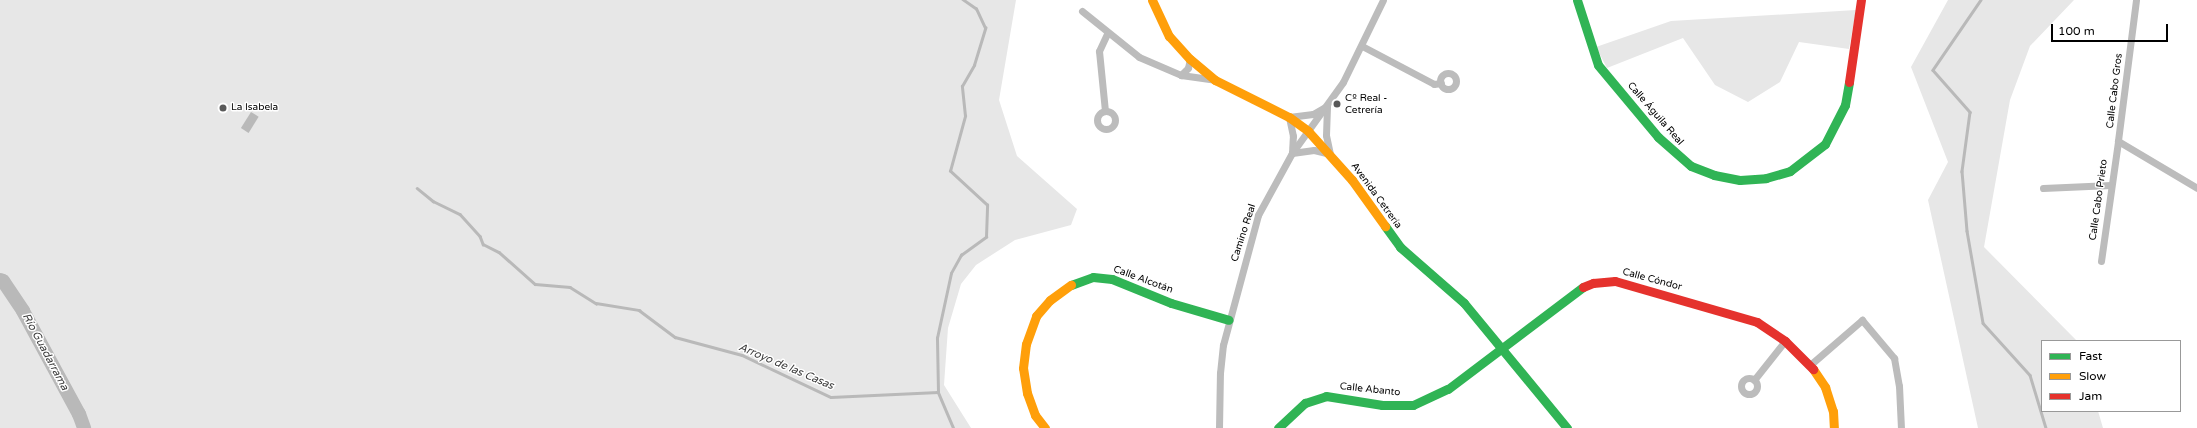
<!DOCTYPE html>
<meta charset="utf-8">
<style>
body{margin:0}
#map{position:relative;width:2197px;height:428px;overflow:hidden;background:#fff;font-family:"Varela Round",sans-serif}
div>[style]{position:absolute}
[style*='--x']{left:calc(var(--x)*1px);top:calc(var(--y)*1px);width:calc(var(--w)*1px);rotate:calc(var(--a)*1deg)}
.green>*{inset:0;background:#e7e7e7}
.water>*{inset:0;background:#b9b9b9;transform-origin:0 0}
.stream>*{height:2.5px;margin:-1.25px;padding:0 1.25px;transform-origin:1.25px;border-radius:1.25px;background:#b9b9b9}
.river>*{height:14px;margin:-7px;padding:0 7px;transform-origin:7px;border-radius:7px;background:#b9b9b9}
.street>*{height:7px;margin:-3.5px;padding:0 3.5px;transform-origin:3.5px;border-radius:3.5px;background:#bcbcbc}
.street>.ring{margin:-3.5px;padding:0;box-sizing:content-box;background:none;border:7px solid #bcbcbc;border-radius:50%}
.fast>*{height:9px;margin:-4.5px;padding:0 4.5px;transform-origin:4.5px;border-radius:4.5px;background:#30b455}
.slow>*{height:9px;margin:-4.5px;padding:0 4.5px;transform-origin:4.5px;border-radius:4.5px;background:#ff9f0a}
.jam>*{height:9px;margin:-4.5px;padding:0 4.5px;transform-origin:4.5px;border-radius:4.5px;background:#e5322d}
.dots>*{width:11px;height:11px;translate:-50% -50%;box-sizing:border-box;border:2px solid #fff;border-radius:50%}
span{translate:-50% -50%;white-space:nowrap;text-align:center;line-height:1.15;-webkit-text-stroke:3px #fff;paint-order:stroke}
.street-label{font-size:10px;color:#000}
.poi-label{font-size:10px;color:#000}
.left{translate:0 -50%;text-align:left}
.water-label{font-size:11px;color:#3c3c3c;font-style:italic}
.legend{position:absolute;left:2041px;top:340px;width:140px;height:72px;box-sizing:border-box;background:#fff;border:1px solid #999;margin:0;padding:5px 7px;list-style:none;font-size:12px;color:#000}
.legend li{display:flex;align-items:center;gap:8px;height:20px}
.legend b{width:20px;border:1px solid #999}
.scale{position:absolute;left:2051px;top:24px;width:117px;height:18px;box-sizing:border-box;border:2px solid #000;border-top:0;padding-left:5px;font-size:12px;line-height:14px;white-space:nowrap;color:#000;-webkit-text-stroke:3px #fff;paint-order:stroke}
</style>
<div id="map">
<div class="green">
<i style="clip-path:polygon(0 0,1016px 0,999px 100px,1017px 156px,1077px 209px,1071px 225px,1015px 240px,976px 265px,961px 284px,948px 328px,944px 385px,971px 428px,0 428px)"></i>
<i style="clip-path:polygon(1948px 0,2074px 0,2030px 46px,2010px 100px,1984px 247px,2077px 341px,2042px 341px,2042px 411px,2098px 411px,2103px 428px,1978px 428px,1928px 200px,1948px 162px,1911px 67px)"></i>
<i style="clip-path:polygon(1856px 10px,1849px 49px,1799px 42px,1780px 82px,1748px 102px,1715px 85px,1683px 38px,1607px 68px,1596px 47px,1671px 21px)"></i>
</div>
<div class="water">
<i style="left:251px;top:112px;width:9px;height:19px;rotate:32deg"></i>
</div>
<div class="stream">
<i style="--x:1981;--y:0;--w:85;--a:124.4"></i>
<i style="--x:1933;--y:70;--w:56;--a:48.6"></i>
<i style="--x:1970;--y:112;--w:60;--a:97.7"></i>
<i style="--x:1962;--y:171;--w:60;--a:85.2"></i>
<i style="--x:1967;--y:231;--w:93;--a:80.1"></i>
<i style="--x:1983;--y:323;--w:70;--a:47.9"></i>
<i style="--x:2030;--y:375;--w:55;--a:73.2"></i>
<i style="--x:417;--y:188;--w:21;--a:39"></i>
<i style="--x:433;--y:201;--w:30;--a:26"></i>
<i style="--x:460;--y:214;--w:30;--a:48"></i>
<i style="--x:480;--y:236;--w:9;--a:69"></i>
<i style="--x:483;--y:244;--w:18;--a:27"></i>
<i style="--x:499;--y:252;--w:48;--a:41.6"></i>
<i style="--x:535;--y:284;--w:35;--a:5"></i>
<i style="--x:570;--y:287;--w:31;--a:32"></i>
<i style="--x:596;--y:303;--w:44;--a:9.2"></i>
<i style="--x:639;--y:310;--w:45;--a:36.9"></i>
<i style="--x:675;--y:337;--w:69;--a:15"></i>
<i style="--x:742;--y:355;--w:98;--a:25.3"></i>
<i style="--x:831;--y:397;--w:107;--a:-2.7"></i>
<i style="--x:953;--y:428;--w:39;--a:-113"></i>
<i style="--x:938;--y:392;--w:54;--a:-91.1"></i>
<i style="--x:937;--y:338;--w:66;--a:-77.8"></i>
<i style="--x:951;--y:273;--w:21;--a:-61"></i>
<i style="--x:961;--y:255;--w:31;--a:-36"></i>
<i style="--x:986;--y:237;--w:32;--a:-88"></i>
<i style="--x:987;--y:205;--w:50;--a:-137.4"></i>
<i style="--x:950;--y:171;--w:57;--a:-74.7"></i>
<i style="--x:965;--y:116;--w:30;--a:-96"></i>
<i style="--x:962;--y:86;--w:24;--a:-60"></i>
<i style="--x:974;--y:65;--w:39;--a:-73"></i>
<i style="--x:985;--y:28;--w:21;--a:-115"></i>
<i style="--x:976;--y:9;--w:16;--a:-145"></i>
</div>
<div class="river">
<i style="--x:0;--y:280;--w:3;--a:18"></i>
<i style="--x:3;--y:281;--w:36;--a:56"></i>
<i style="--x:23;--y:311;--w:117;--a:61.5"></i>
<i style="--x:79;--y:414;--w:15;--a:70"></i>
</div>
<div class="street">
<i style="--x:2136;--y:0;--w:142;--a:97.3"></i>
<i style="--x:2118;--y:141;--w:92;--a:30.7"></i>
<i style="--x:1082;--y:11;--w:73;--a:38.9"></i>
<i style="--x:1139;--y:57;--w:46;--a:23.2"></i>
<i style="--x:1362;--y:46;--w:81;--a:27.8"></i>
<i style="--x:1434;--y:84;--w:7;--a:-8"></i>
<i style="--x:1190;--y:59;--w:9;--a:103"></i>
<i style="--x:1188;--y:68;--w:10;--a:135"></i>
<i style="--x:1181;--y:75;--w:34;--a:8"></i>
<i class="ring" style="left:1440px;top:73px;width:9px;height:9px"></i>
<i style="--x:1105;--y:111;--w:60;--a:-95.7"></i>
<i style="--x:1099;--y:51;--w:19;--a:-65"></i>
<i class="ring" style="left:1097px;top:111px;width:11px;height:11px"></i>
<i style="--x:1292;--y:153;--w:22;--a:-8"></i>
<i style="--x:1314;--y:150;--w:16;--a:14"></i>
<i style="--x:1330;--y:154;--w:19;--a:-102"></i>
<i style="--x:1326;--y:135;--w:29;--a:-88"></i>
<i style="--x:1292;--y:153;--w:17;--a:-87"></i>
<i style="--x:1293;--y:136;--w:19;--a:-102"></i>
<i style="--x:1289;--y:117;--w:24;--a:-7"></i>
<i style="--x:1313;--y:114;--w:14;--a:-30"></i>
<i style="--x:2043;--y:188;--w:68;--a:-2.5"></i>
<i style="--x:2101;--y:261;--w:121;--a:-81.9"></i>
<i style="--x:1810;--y:365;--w:69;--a:-40.9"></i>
<i style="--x:1862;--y:320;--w:50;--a:49.9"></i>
<i style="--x:1894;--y:358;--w:28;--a:80"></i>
<i style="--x:1899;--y:386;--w:42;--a:87.3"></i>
<i class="ring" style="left:1741px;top:378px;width:9px;height:9px"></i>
<i style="--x:1754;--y:380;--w:50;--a:-51.5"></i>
<i style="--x:1219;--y:428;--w:55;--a:-89"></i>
<i style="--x:1220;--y:373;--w:28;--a:-84"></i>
<i style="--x:1223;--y:345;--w:135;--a:-74.9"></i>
<i style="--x:1258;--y:215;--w:71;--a:-61.3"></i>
<i style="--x:1292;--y:153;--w:87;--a:-54.3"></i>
<i style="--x:1343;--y:82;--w:91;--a:-64"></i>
</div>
<div class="fast">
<i style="--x:1577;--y:0;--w:68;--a:72.1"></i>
<i style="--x:1598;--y:65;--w:94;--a:50.2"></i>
<i style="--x:1658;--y:137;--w:44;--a:41.3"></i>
<i style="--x:1691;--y:166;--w:25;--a:21"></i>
<i style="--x:1714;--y:175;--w:26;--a:11"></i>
<i style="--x:1740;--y:180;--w:26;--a:-4"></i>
<i style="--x:1766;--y:178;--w:25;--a:-16"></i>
<i style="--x:1790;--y:171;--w:44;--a:-37.6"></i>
<i style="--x:1825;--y:144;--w:44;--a:-62.9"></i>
<i style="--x:1845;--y:105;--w:23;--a:-80"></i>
<i style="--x:1385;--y:226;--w:26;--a:54"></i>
<i style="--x:1400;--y:247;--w:85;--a:41.2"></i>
<i style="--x:1464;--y:303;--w:162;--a:50.5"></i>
<i style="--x:1071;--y:285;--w:23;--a:-20"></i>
<i style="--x:1093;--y:277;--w:19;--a:6"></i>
<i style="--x:1112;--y:279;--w:64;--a:22.1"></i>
<i style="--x:1171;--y:303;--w:60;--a:16.3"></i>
<i style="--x:1278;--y:428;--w:37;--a:-43"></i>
<i style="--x:1305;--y:403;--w:22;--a:-18"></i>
<i style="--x:1326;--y:396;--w:57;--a:9.1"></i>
<i style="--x:1382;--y:405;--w:31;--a:0"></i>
<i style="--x:1413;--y:405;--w:38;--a:-25"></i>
<i style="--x:1448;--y:389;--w:169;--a:-37.1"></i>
</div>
<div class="slow">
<i style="--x:1152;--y:0;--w:40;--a:65"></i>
<i style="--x:1169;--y:36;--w:31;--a:48"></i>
<i style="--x:1190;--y:59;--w:33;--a:40"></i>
<i style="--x:1215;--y:80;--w:83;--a:26.6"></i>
<i style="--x:1289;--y:117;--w:24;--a:36"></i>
<i style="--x:1308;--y:131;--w:66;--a:48.1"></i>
<i style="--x:1352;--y:180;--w:57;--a:54.3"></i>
<i style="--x:1813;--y:369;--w:22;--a:56"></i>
<i style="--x:1825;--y:387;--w:25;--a:72"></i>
<i style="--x:1833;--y:411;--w:17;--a:87"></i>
<i style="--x:1045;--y:428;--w:16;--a:-128"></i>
<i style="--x:1035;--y:415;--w:23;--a:-110"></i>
<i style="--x:1027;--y:393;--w:25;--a:-99"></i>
<i style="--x:1023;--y:368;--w:24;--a:-83"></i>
<i style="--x:1026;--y:344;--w:30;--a:-70"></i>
<i style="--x:1036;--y:316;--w:21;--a:-49"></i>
<i style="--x:1050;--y:300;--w:26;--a:-36"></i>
</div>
<div class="jam">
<i style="--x:1849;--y:82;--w:83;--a:-81.7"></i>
<i style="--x:1583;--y:287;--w:11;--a:-22"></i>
<i style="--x:1593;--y:283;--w:22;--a:-5"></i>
<i style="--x:1615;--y:281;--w:148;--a:16.1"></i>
<i style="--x:1757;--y:322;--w:34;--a:34"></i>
<i style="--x:1785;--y:341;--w:40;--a:45"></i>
</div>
<div class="dots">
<i style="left:1337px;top:104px;background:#595959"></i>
<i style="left:223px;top:108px;background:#595959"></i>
</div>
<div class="street-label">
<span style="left:2115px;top:91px;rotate:-83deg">Calle Cabo Gros</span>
<span style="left:1655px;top:114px;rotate:49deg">Calle Águila Real</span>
<span style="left:1376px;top:196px;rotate:54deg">Avenida Cetrería</span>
<span style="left:2099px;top:200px;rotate:-82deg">Calle Cabo Prieto</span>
<span style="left:1244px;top:233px;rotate:-72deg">Camino Real</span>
<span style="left:1143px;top:280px;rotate:20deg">Calle Alcotán</span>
<span style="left:1652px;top:280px;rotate:15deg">Calle Cóndor</span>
<span style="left:1370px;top:390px;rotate:6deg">Calle Abanto</span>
</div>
<div class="poi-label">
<span class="left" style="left:1345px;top:104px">Cº Real -<br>Cetrería</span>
<span class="left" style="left:231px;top:108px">La Isabela</span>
</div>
<div class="water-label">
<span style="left:45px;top:352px;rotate:62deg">Río Guadarrama</span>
<span style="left:786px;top:367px;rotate:23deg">Arroyo de las Casas</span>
</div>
<ul class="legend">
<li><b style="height:5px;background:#30b455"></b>Fast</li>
<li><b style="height:5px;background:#ff9f0a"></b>Slow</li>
<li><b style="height:5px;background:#e5322d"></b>Jam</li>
</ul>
<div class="scale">100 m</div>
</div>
